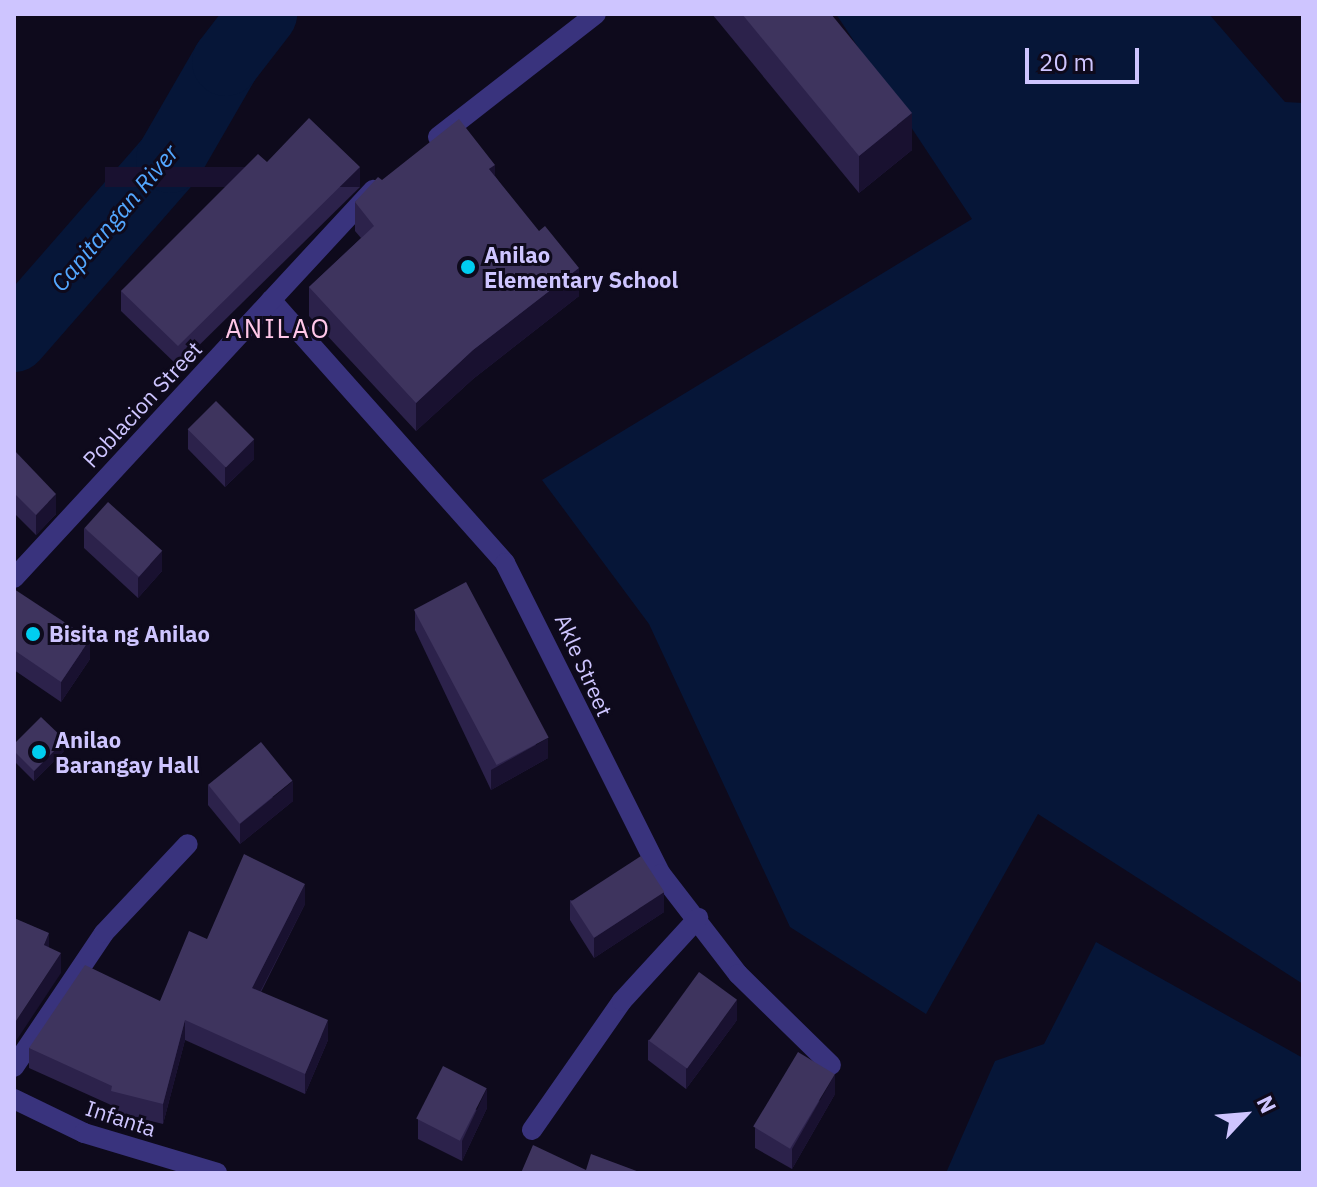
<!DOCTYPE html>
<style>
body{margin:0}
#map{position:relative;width:1317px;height:1187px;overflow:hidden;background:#0e0a1c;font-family:"IBM Plex Sans",sans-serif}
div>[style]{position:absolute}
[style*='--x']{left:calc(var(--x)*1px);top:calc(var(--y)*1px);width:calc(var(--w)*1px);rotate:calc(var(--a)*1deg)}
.water>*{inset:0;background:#061638}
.river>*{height:68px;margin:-34px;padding:0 34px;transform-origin:34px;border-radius:34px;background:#061638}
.minor>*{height:20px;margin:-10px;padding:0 10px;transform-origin:10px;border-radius:10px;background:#39337d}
.wall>*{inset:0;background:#2c224b}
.shaded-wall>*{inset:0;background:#191130;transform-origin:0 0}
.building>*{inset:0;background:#3e345e;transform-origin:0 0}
.dots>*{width:22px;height:22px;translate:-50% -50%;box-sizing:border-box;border:4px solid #0e0a1c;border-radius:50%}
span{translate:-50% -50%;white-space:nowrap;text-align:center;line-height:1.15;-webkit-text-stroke:6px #0e0a1c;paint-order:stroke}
.poi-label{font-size:22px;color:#cec5ff;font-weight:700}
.left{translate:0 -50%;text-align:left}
.street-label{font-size:22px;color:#cec5ff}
.water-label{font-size:24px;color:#53a7ff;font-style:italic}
.quarter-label{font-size:26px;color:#ffc7e8;letter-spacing:2px}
.frame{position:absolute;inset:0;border:16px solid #cec5ff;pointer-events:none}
.north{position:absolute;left:1205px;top:1075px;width:80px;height:80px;-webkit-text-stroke:6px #0e0a1c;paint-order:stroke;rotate:64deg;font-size:22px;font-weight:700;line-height:32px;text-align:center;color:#cec5ff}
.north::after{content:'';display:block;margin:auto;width:28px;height:36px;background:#cec5ff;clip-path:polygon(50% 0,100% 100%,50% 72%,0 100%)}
.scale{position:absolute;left:1025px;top:48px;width:114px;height:36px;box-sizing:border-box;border:4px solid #cec5ff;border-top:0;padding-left:10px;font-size:24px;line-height:28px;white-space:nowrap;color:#cec5ff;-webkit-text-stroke:6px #0e0a1c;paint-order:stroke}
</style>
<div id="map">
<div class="water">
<i style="clip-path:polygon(836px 14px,1209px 14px,1285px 102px,1303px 103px,1303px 984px,1038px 814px,926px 1014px,790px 927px,649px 624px,542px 480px,972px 219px)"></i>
<i style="clip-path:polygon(1096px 942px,1303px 1058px,1303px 1173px,946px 1173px,995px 1061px,1044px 1044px)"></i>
</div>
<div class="river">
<i style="--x:14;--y:338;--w:237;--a:-48.9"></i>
<i style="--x:170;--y:159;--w:112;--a:-60"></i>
<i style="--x:226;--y:62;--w:61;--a:-52.4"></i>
</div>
<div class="minor">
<i style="--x:438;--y:137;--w:200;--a:-37.9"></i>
<i style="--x:271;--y:300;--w:352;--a:48.3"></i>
<i style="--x:505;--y:563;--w:348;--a:63.4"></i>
<i style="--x:661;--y:874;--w:126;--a:52.4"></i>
<i style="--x:738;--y:974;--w:130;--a:44.4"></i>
<i style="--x:14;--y:578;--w:529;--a:-47.22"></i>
<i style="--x:14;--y:1067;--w:161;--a:-56.1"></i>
<i style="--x:104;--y:933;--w:122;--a:-46.7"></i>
<i style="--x:14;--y:1099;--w:78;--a:25.9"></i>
<i style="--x:84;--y:1133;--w:139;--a:16.7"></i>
<i style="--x:532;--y:1130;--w:157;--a:-55.1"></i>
<i style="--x:622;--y:1001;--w:113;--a:-47.5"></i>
</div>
<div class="wall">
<i style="clip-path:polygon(712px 14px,831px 14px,912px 150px,859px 193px)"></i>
<i style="clip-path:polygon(267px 162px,360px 187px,178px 366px,121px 311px,121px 291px)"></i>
<i style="clip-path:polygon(495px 176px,579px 296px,473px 379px,416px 431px,309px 316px,309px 287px,361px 238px,355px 231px,355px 202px,382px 180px)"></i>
<i style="clip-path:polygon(188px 429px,254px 459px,225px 487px,188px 449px)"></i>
<i style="clip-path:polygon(14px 450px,56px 514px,36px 535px,14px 513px)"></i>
<i style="clip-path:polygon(84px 528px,162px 571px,138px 598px,84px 548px)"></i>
<i style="clip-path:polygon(14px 589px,90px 659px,61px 702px,14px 670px)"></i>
<i style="clip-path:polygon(415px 611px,548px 758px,491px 790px,415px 630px)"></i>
<i style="clip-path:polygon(14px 744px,65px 750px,34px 781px,14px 761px)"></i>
<i style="clip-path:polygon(208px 785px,293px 801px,240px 844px,208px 805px)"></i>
<i style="clip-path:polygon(570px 900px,664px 912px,594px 958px,570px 920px)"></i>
<i style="clip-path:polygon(305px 904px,261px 992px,328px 1040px,305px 1094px,185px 1040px,163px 1124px,111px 1111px,111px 1105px,29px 1068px,29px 1048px,160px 1001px,207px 939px)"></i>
<i style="clip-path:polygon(737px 1020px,686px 1089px,648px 1060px,648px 1040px)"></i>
<i style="clip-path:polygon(835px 1094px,792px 1169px,755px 1148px,755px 1128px)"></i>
<i style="clip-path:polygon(487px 1108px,462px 1161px,418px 1139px,418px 1119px)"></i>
</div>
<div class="shaded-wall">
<i style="clip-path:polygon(912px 113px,912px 150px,859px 193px,859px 156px)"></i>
<i style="clip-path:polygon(495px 165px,495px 194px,489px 169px)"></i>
<i style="left:360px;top:167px;width:20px;height:255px;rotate:90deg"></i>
<i style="clip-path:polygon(579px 268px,579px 296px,473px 379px,416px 431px,416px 403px,473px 350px)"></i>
<i style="clip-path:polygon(254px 439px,254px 459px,225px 487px,225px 467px)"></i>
<i style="clip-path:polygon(56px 494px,56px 514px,36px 535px,36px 515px)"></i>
<i style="clip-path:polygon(162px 551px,162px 571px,138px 598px,138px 578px)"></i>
<i style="clip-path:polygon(90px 639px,90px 659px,61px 702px,61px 682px)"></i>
<i style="clip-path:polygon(548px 738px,548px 758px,491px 790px,491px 770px)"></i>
<i style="clip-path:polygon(65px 740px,65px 750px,34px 781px,34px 771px)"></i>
<i style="clip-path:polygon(293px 781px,293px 801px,240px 844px,240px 824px)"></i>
<i style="clip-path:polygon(305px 884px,305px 904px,252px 1008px,252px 988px)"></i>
<i style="clip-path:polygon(664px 892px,664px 912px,594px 958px,594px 938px)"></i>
<i style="clip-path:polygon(49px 933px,49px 953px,44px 945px)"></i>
<i style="clip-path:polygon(61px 953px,61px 973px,14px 1044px,14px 1024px)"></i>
<i style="clip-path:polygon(737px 1000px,737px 1020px,686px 1089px,686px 1069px)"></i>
<i style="clip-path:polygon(185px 1020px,185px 1040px,163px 1124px,163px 1104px)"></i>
<i style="clip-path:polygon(328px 1020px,328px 1040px,305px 1094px,305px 1074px)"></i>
<i style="clip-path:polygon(835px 1074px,835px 1094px,792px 1169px,792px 1149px)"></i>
<i style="clip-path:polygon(487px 1088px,487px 1108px,462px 1161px,462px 1141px)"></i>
</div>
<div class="building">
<i style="clip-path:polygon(742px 14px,831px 14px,912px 113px,859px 156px)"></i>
<i style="clip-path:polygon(309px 118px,360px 167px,178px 346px,121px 291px,258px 154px,267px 162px)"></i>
<i style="clip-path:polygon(459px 119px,495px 165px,489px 169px,539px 231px,545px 226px,579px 268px,473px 350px,416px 403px,309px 287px,374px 226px,355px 202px,378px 177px,382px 180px)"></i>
<i style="left:216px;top:401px;width:54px;height:40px;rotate:45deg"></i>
<i style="clip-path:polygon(14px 450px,56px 494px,36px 515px,14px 493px)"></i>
<i style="left:108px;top:502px;width:73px;height:35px;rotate:42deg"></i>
<i style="left:466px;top:582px;width:176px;height:59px;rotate:62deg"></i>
<i style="clip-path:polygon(14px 589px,90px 639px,61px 682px,14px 650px)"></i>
<i style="clip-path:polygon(41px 717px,65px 740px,34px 771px,14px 751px,14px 744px)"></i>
<i style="left:261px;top:742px;width:50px;height:68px;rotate:51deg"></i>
<i style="clip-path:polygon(244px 854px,305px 884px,252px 988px,328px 1020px,305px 1074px,185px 1020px,163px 1104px,111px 1091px,112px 1086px,29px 1048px,85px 965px,160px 1001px,189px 931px,207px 939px)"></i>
<i style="left:641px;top:856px;width:43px;height:84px;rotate:57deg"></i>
<i style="clip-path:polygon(14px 918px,49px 933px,44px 945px,61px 953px,14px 1024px)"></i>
<i style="left:699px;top:972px;width:47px;height:85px;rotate:36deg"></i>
<i style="left:798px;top:1052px;width:43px;height:87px;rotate:31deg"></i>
<i style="left:443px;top:1066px;width:49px;height:59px;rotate:27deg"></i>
<i style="clip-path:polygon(533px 1145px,586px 1170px,591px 1154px,642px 1173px,521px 1173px)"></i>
</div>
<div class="dots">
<i style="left:468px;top:267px;background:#00cdf0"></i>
<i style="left:33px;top:634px;background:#00cdf0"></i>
<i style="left:39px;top:752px;background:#00cdf0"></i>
</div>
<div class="poi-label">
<span class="left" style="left:484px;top:267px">Anilao<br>Elementary School</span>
<span class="left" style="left:49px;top:634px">Bisita ng Anilao</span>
<span class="left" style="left:55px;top:752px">Anilao<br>Barangay Hall</span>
</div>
<div class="street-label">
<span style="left:142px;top:404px;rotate:-47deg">Poblacion Street</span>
<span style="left:584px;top:665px;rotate:66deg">Akle Street</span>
<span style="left:121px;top:1118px;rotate:18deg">Infanta</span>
</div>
<div class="water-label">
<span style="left:115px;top:218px;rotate:-50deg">Capitangan River</span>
</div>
<div class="quarter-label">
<span style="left:278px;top:329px">ANILAO</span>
</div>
<div class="frame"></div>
<div class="north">N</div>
<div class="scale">20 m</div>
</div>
